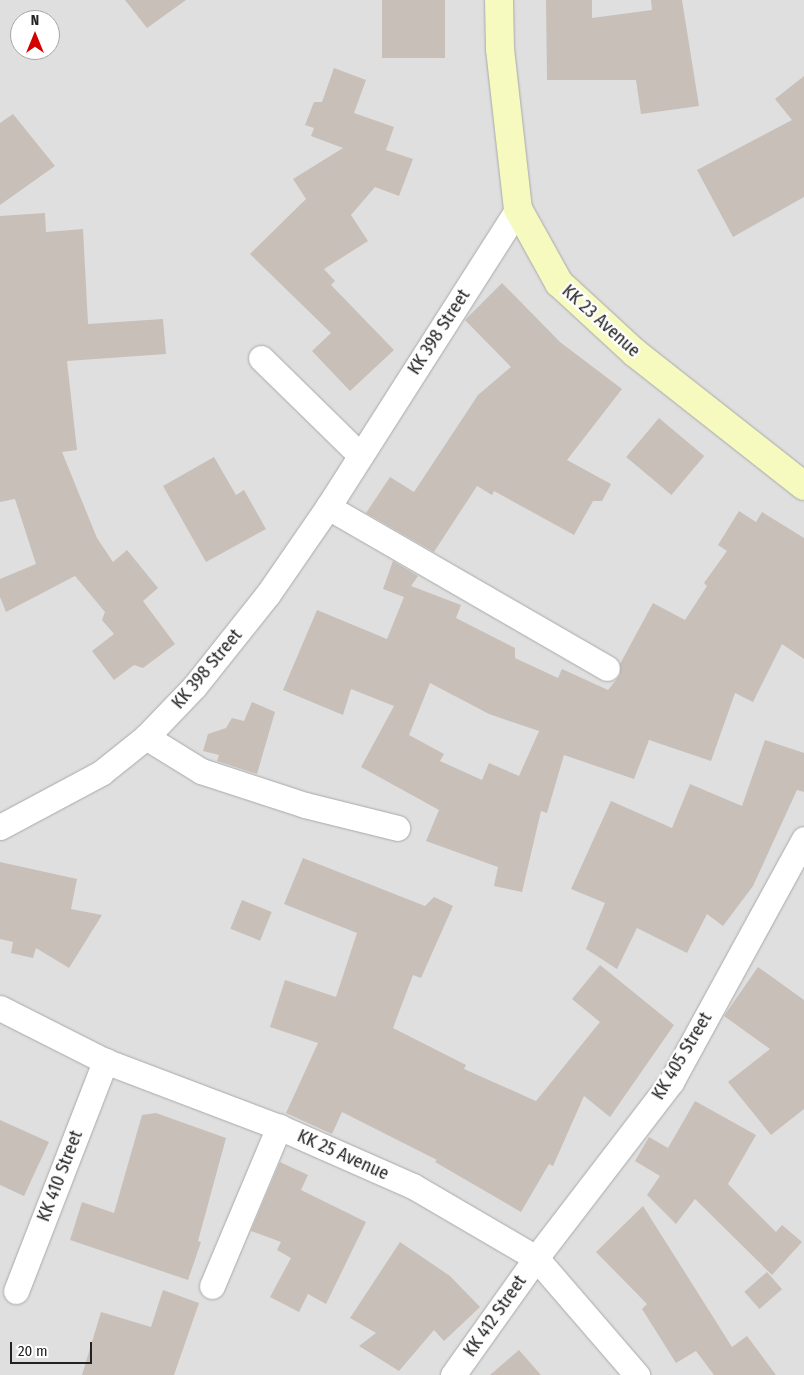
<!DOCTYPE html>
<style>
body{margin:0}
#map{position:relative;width:804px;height:1375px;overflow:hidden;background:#f2efe9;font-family:"Fira Sans Condensed",sans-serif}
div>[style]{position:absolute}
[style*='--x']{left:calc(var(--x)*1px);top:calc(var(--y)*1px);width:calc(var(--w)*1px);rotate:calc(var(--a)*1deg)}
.residential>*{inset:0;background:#e0dfdf}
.building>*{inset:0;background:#c7bfb8;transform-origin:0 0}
.roads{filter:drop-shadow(0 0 1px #a9a9a9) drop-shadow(0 0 1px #a9a9a9)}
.street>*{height:25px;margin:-12.5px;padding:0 12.5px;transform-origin:12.5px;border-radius:12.5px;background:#fff}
.secondary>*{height:28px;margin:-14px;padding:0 14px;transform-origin:14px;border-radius:14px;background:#f7fabf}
span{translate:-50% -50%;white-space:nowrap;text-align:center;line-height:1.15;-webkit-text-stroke:4.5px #fff;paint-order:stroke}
.street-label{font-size:18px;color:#222}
.north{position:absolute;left:10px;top:10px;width:50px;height:50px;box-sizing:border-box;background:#fff;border:1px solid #a7a7a7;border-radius:50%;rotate:0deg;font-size:14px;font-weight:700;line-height:20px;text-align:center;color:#222}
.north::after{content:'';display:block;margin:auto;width:18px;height:22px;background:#d40000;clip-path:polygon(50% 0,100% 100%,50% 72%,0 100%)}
.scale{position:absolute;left:10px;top:1342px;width:82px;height:22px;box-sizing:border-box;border:2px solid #222;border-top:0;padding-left:6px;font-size:15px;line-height:18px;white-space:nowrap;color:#222;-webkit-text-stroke:4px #fff;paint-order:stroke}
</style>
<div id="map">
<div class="residential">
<i style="clip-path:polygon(evenodd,0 0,804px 0,804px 1375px,0 1375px,0 0,20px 20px,50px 20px,50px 50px,20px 50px,20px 20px)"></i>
</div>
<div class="building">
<i style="clip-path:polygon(125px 0,186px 0,147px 28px)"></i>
<i style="left:382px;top:0;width:63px;height:58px"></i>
<i style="clip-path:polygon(546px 0,592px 0,592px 18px,652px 10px,651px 0,682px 0,699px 106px,641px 114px,636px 80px,547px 80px)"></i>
<i style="clip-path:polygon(334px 68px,366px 80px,354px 113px,394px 127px,386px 150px,413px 159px,399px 196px,375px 187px,351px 215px,368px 241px,324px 269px,335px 281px,331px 285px,394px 350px,350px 391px,312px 351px,331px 333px,250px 254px,306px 199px,293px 179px,343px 148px,311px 136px,314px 128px,305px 125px,314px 102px,322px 102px)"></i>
<i style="clip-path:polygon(804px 76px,804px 197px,733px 237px,697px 170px,792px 120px,775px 99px)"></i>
<i style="clip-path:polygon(13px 114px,55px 166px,0 205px,0 123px)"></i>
<i style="clip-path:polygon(45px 213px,46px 232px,83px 229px,88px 324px,163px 319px,166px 354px,67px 361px,77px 450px,62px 452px,97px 538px,113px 562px,127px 550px,158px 588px,143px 601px,175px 644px,143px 668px,134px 665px,114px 680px,92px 651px,114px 634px,102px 620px,105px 612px,75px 576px,6px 612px,0 597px,0 579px,36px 564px,15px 499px,0 502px,0 216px)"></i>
<i style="clip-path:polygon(502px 283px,560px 342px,622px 389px,567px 460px,611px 484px,602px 501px,593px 501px,574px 535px,494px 491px,492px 495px,477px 486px,434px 552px,366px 513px,390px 477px,414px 492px,478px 395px,511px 367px,465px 320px)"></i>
<i style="left:659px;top:418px;width:59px;height:51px;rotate:40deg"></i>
<i style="clip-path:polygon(214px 457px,236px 495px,244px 490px,266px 529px,206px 562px,163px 486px)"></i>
<i style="clip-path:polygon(evenodd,739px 511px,756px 522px,762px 512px,804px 538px,804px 659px,782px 644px,753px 702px,735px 693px,711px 761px,649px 740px,634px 779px,564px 755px,547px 813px,541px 811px,522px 892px,494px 886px,498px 867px,426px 841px,439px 810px,361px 767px,394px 706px,351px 689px,343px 715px,283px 690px,317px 610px,387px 639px,404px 597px,383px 589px,393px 561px,418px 576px,411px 586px,461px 605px,456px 618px,515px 648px,515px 658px,558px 678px,562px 669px,608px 690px,620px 675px,620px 664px,653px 603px,685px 620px,707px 586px,704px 583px,727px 551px,718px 545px,739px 511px,430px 683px,489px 714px,539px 731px,519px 776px,489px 763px,482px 780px,440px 761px,444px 754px,409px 735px,430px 683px)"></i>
<i style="clip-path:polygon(252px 702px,275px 712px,257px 774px,217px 761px,219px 755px,203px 751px,208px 734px,226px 728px,232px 718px,244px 721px)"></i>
<i style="clip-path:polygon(765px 740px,804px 753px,804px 792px,797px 790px,753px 886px,723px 926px,707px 914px,687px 953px,637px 928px,617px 969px,586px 949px,605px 903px,571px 889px,611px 801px,672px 828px,690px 784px,742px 806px)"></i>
<i style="clip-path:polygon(303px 858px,425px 906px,434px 897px,453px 906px,421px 978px,413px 975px,393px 1028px,466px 1065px,464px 1069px,536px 1101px,600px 1022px,572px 999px,600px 965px,674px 1025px,610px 1117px,584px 1096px,553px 1166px,549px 1164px,521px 1212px,435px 1162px,437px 1160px,342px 1112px,332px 1134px,286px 1113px,318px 1043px,270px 1027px,285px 980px,336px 997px,357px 933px,284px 904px)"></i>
<i style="clip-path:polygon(0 862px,77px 879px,71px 909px,102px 915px,69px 968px,36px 948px,33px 958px,11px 953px,13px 942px,0 939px)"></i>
<i style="left:242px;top:900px;width:32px;height:31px;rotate:22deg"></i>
<i style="clip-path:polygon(758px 967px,804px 1000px,804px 1109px,771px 1135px,728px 1082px,770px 1049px,724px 1016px)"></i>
<i style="clip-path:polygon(695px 1101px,756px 1135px,728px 1184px,776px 1232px,782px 1225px,802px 1242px,772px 1275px,695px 1199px,676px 1224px,647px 1195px,660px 1176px,635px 1161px,649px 1137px,668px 1148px)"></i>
<i style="clip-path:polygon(156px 1113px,226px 1138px,198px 1241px,201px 1242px,188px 1280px,70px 1240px,82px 1202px,114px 1213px,142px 1115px)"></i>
<i style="clip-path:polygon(0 1120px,49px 1142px,24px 1196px,0 1185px)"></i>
<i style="clip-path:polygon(280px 1162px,308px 1175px,301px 1190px,366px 1222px,326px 1304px,308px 1294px,299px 1312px,270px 1297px,291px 1258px,277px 1250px,281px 1242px,251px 1231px)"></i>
<i style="clip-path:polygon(643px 1206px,732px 1347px,747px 1336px,776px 1375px,714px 1375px,696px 1351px,676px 1363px,642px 1309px,647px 1304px,596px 1252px)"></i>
<i style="clip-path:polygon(400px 1242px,450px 1276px,480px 1307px,444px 1341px,434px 1330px,399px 1371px,359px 1346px,376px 1333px,350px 1318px)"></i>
<i style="left:767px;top:1272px;width:23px;height:30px;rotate:49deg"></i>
<i style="clip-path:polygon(163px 1290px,199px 1303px,174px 1375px,82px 1375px,101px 1312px,151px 1327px)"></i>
<i style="clip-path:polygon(519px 1350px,541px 1375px,490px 1375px)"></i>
</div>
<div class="roads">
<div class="street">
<i style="--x:261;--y:358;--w:137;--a:44.4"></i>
<i style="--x:328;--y:507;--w:322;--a:30"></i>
<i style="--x:146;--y:737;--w:65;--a:31.7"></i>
<i style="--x:201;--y:771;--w:109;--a:18.1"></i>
<i style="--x:305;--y:805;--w:95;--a:14"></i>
<i style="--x:0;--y:827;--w:115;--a:-28.1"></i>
<i style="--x:101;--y:773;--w:58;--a:-38.7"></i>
<i style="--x:146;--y:737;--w:69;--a:-46.2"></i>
<i style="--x:194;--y:687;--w:119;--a:-51.5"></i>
<i style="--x:268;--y:594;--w:106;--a:-55.4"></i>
<i style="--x:328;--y:507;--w:353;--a:-57.5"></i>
<i style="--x:0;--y:1008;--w:118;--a:26.8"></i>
<i style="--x:105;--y:1061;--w:186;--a:20.8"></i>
<i style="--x:279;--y:1127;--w:146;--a:23.8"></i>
<i style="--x:413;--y:1186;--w:143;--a:30.3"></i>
<i style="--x:536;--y:1258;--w:155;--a:49.2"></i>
<i style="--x:212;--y:1286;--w:173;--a:-67.2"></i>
<i style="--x:16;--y:1291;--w:247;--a:-68.8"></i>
<i style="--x:453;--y:1375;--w:143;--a:-54.6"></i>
<i style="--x:536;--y:1258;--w:222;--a:-52.5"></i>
<i style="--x:671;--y:1082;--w:277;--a:-61.3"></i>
</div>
<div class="secondary">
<i style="--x:499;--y:0;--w:49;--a:88.8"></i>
<i style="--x:500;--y:49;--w:161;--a:83.6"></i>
<i style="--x:518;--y:209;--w:85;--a:61"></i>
<i style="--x:559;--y:283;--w:103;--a:42.6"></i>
<i style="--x:635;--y:353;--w:215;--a:38.2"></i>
</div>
</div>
<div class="street-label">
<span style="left:601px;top:321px;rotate:42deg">KK 23 Avenue</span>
<span style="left:439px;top:332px;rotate:-57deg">KK 398 Street</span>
<span style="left:207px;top:669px;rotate:-50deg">KK 398 Street</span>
<span style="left:682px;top:1056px;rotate:-59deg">KK 405 Street</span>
<span style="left:343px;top:1155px;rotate:24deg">KK 25 Avenue</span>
<span style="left:60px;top:1176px;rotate:-69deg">KK 410 Street</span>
<span style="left:495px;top:1316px;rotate:-55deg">KK 412 Street</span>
</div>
<div class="north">N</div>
<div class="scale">20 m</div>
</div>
